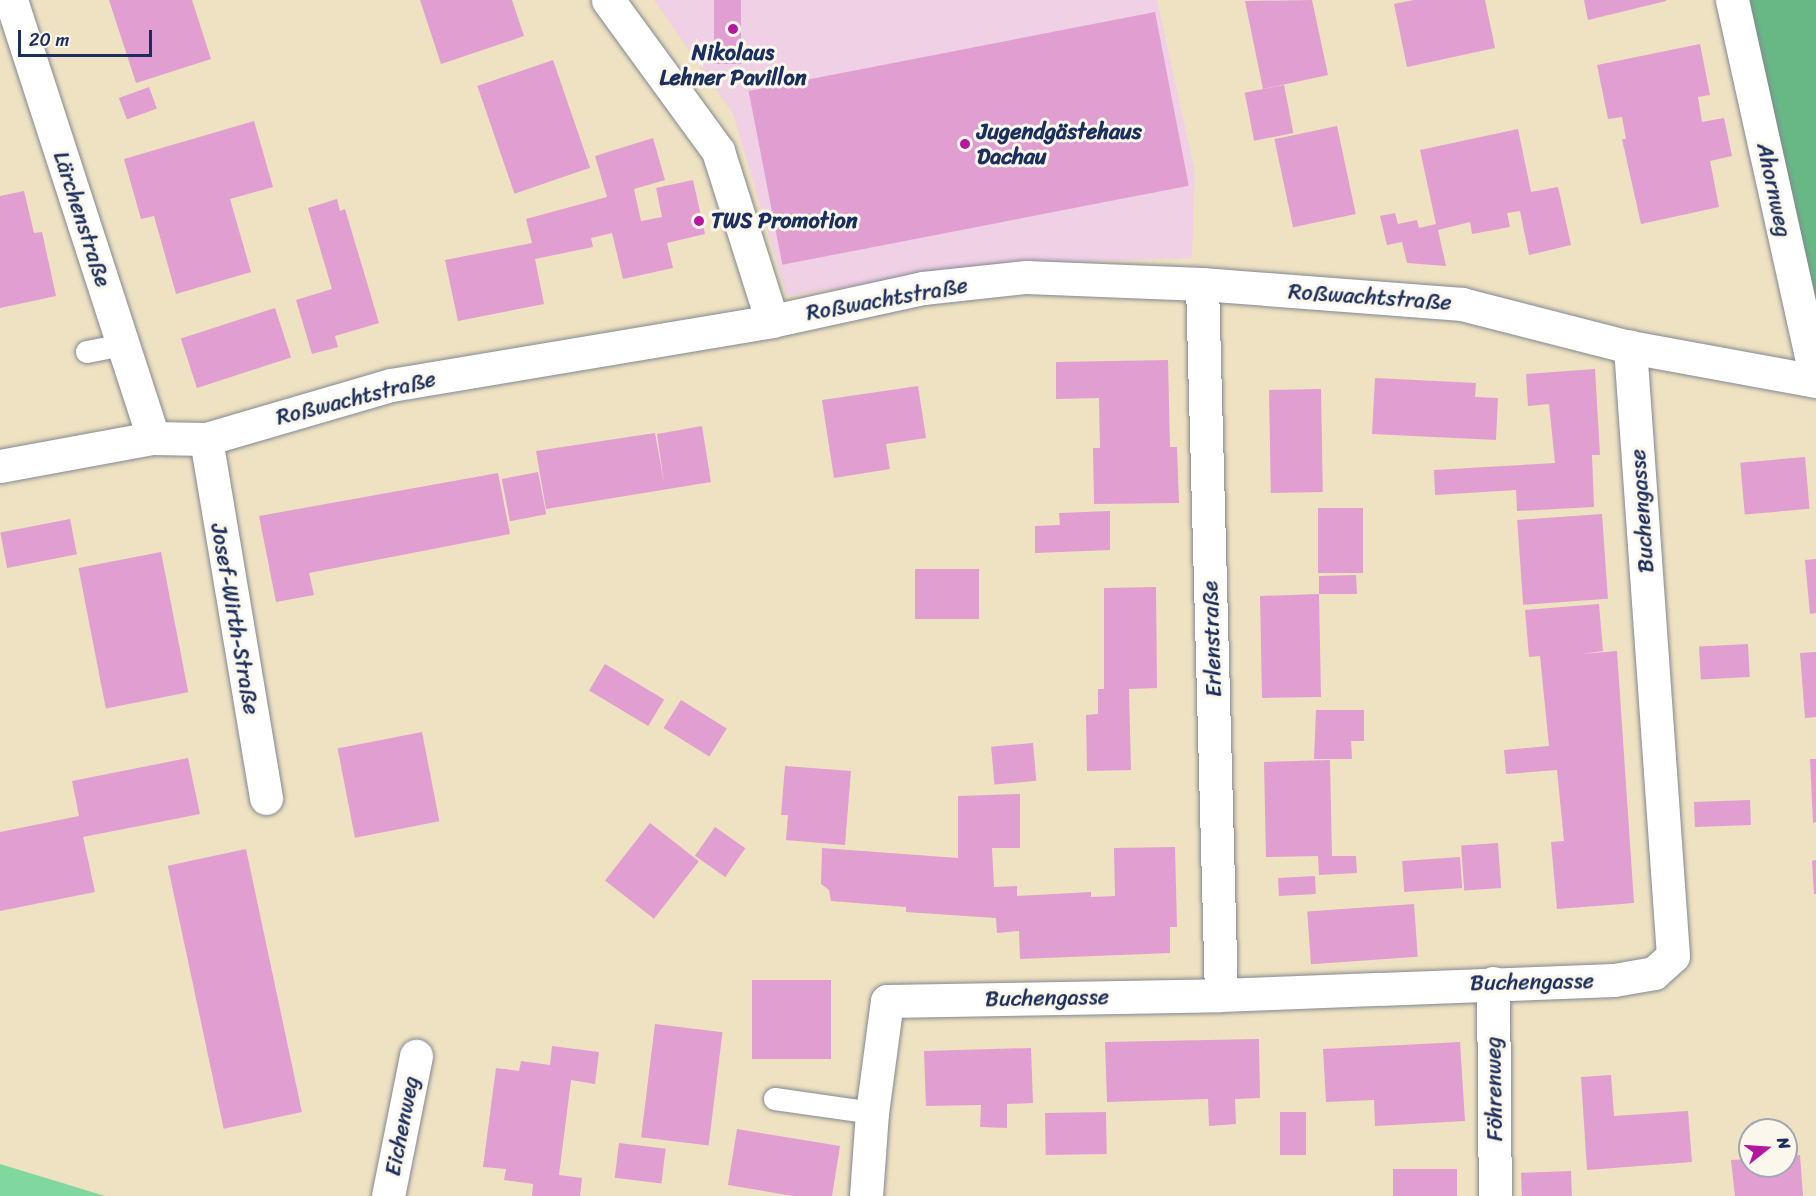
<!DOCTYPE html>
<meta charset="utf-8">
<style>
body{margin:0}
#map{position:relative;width:1816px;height:1196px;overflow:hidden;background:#eee2c2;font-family:Sriracha,sans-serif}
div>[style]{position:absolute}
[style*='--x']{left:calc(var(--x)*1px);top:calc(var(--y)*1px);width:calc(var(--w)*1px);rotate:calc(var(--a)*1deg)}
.built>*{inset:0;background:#f0d0e4}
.green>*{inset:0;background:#80d89e}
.forest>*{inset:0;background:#68b885}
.building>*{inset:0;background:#e19ed1;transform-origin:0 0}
.roads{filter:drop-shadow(0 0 2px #848890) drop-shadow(0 0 2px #848890)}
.service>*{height:22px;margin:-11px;padding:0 11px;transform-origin:11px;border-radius:11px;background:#fff}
.minor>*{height:33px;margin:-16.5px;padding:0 16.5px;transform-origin:16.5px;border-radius:16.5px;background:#fff}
.dots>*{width:16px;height:16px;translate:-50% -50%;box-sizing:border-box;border:3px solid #fbf7ec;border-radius:50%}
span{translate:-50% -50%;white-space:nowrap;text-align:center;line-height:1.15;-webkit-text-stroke:6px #fbf7ec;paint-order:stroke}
.poi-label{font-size:22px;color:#1b2f5e;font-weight:700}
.left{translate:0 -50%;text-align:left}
.street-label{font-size:22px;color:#1b2f5e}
.north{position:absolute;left:1738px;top:1118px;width:60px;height:60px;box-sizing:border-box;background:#fbf7ec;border:2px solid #a1a7b3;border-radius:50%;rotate:73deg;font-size:16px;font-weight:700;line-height:24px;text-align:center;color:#1b2f5e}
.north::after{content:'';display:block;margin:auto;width:21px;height:27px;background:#b5179e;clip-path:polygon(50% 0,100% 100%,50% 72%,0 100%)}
.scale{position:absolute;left:18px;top:30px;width:134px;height:27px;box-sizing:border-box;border:3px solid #1b2f5e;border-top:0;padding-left:8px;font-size:18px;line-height:21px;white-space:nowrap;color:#1b2f5e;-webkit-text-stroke:4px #fbf7ec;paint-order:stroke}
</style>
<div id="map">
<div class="built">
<i style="clip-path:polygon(654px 0,1157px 0,1195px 173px,1192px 258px,997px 265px,787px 296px,733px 114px)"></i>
</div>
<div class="green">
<i style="clip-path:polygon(0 1164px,105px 1196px,0 1196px)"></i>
</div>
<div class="forest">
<i style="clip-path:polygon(1732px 0,1816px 0,1816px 381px)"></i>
</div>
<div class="building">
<i style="clip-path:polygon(109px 0,192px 0,211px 59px,136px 83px)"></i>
<i style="clip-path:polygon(420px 0,512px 0,524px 36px,441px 64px)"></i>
<i style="left:714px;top:0;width:27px;height:64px"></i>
<i style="clip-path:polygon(1312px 0,1328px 75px,1263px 89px,1245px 1px)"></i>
<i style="clip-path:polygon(1414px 0,1485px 0,1495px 48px,1407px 67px,1394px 4px)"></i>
<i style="clip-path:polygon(1584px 0,1666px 0,1666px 1px,1588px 20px)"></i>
<i style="left:1155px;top:12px;width:177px;height:414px;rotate:79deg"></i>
<i style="clip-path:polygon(1700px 44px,1710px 95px,1698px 97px,1702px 122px,1724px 118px,1732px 156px,1710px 161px,1719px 207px,1641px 224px,1622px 139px,1626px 139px,1622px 117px,1608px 119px,1597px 65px)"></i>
<i style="left:553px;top:60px;width:114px;height:80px;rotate:71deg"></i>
<i style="left:1284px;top:85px;width:49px;height:40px;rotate:79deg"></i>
<i style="left:149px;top:87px;width:23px;height:32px;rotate:70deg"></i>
<i style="clip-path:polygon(254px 121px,273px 187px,230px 199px,251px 272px,176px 294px,154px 216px,141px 219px,124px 159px)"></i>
<i style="left:1337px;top:126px;width:90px;height:64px;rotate:78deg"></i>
<i style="clip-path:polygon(1518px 129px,1531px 192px,1558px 187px,1571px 245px,1529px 255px,1520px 211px,1507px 213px,1510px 227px,1472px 234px,1470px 222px,1438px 230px,1446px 266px,1407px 263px,1402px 242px,1387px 245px,1380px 216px,1395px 213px,1398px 224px,1417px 220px,1419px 228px,1436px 224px,1420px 150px)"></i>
<i style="clip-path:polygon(653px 138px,665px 180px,634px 189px,641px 221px,662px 217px,656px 188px,693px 180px,705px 234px,667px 243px,673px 268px,623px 279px,612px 233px,591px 238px,593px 247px,535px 259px,544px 304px,458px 321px,445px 260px,532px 243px,526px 219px,607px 197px,595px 156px)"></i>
<i style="clip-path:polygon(24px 191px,34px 233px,42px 232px,56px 296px,0 308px,0 196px)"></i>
<i style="clip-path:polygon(337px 199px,340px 211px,345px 209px,379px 323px,335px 336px,338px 347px,312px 354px,296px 300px,332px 289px,308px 208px)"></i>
<i style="left:275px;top:308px;width:52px;height:99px;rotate:72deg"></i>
<i style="clip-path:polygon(1168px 360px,1170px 447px,1177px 447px,1179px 503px,1094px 504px,1093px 448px,1100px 448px,1099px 398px,1056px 399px,1056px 362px)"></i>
<i style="clip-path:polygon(1595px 369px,1600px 455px,1592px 455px,1594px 507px,1517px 511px,1516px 490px,1435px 495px,1434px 470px,1555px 463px,1549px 404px,1528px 406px,1526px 374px)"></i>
<i style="clip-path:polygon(1375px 378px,1476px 383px,1475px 397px,1498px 398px,1496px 440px,1372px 434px)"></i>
<i style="clip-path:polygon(918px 386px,926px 438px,886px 444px,890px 469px,834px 478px,822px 400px)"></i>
<i style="left:1321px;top:389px;width:103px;height:52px;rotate:89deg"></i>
<i style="clip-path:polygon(702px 426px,711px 482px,546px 509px,536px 451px,655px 433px,664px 483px,657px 434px)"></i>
<i style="left:1805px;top:457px;width:52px;height:65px;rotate:85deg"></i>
<i style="left:538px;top:472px;width:43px;height:37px;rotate:79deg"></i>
<i style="clip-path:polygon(498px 473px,510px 534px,309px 573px,314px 595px,276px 602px,259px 516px)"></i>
<i style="left:1318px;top:508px;width:45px;height:65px"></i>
<i style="clip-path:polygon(1110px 511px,1110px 550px,1035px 553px,1035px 526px,1060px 525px,1059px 513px)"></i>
<i style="left:1602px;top:514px;width:85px;height:85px;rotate:86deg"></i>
<i style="left:70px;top:519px;width:36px;height:71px;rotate:79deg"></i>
<i style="left:161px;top:552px;width:143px;height:84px;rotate:79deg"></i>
<i style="clip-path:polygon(1816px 559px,1816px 613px,1810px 614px,1805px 560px)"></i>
<i style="left:979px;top:569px;width:50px;height:64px;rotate:90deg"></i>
<i style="clip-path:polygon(1356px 575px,1357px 594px,1319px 594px,1321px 697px,1262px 698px,1260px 596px,1319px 594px,1319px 576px)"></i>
<i style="clip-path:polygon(1156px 587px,1157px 688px,1129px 689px,1131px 770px,1087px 771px,1086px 715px,1098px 714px,1098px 689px,1104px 689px,1104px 588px)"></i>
<i style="clip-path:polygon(1599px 604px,1603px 651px,1581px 654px,1617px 651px,1634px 903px,1557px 909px,1551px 842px,1564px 841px,1557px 770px,1506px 774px,1504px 750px,1549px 746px,1540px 656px,1529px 657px,1525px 610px)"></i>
<i style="left:1748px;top:644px;width:33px;height:49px;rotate:87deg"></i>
<i style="clip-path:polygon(1816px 652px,1816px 717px,1805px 718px,1800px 653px)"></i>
<i style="left:605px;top:664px;width:69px;height:31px;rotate:31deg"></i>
<i style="left:681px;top:700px;width:54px;height:33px;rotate:32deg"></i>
<i style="clip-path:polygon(1316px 710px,1364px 710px,1364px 741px,1351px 741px,1352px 759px,1314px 759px)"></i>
<i style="left:422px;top:732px;width:91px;height:86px;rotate:79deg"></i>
<i style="left:1033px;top:743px;width:38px;height:42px;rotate:85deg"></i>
<i style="clip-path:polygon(188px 758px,200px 814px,83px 837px,95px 892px,0 911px,0 832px,79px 816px,72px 781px)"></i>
<i style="clip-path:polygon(1810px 759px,1816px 759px,1816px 822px,1813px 823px)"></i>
<i style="clip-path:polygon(1330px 760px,1332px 856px,1356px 856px,1357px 873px,1319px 875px,1318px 856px,1266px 857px,1264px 762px)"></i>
<i style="clip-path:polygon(785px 766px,851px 771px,845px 845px,786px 840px,788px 815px,781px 815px)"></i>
<i style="clip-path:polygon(1020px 794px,1020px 848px,992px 848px,994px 887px,1017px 886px,1017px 896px,1091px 892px,1091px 897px,1115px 896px,1114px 848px,1175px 847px,1177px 927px,1170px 927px,1170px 953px,1020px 959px,1019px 931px,997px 933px,996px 918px,906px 912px,906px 907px,831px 901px,829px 890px,821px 884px,822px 848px,958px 858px,958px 796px)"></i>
<i style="left:1750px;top:800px;width:25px;height:56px;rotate:88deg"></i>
<i style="left:650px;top:823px;width:62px;height:73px;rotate:38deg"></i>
<i style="left:715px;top:827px;width:37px;height:35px;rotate:35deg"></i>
<i style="left:1498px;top:843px;width:45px;height:37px;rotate:86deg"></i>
<i style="left:246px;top:849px;width:269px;height:80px;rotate:78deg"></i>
<i style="left:1460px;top:857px;width:31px;height:58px;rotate:86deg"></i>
<i style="clip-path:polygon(1816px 860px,1816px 894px,1814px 894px,1812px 861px)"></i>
<i style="left:1315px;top:876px;width:18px;height:37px;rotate:87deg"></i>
<i style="left:1414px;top:904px;width:53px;height:107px;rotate:86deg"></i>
<i style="left:752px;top:980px;width:79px;height:79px"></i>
<i style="left:655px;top:1024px;width:68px;height:114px;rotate:7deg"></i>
<i style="clip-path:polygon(1259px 1039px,1260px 1098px,1235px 1099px,1236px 1124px,1209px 1126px,1208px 1099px,1107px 1102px,1105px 1042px)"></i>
<i style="clip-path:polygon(1460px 1042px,1465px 1121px,1375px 1126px,1374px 1100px,1326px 1102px,1323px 1049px)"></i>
<i style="clip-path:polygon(552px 1046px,599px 1052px,595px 1084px,571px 1080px,559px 1175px,582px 1178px,580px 1196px,532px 1196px,533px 1184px,504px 1180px,506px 1169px,483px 1167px,496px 1068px,519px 1071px,521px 1061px,550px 1065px)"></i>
<i style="clip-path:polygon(1031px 1048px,1033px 1103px,1007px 1104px,1007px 1128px,980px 1127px,981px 1105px,926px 1106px,924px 1051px)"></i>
<i style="clip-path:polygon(1611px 1075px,1614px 1116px,1688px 1111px,1692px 1162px,1587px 1170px,1581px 1077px)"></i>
<i style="left:1106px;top:1112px;width:42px;height:61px;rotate:89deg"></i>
<i style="left:1280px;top:1112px;width:26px;height:43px"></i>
<i style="clip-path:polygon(737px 1129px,840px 1146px,832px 1196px,793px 1196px,728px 1185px)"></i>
<i style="left:619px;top:1143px;width:47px;height:35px;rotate:7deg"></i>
<i style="clip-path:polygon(1800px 1155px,1803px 1196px,1735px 1196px,1731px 1160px,1750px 1159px,1750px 1166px,1786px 1166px,1786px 1156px)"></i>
<i style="left:1457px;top:1169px;width:27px;height:64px;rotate:90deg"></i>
<i style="left:1571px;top:1171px;width:25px;height:50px;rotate:88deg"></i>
</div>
<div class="roads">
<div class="service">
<i style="--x:87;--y:352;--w:37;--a:-11"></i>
<i style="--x:775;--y:1099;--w:98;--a:8.2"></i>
</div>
<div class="minor">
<i style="--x:11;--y:0;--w:460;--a:72"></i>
<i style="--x:608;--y:0;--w:187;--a:53.9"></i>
<i style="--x:718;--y:151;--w:178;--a:72.4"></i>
<i style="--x:1732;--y:0;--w:389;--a:77.5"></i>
<i style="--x:1202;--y:284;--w:711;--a:88.47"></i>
<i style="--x:206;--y:439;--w:364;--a:80.5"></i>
<i style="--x:0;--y:466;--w:156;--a:-10.4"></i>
<i style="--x:153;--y:438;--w:53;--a:1.1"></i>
<i style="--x:206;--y:439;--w:193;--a:-16.3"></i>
<i style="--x:391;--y:385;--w:386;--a:-9.5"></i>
<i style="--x:772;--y:321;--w:155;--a:-12.3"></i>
<i style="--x:923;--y:288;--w:104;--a:-6.1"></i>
<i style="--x:1026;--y:277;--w:176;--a:2.3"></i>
<i style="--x:1202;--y:284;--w:261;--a:4.4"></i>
<i style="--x:1462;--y:304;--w:173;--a:14.4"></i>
<i style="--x:1630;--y:347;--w:189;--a:10.4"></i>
<i style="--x:1493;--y:983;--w:213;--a:89.5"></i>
<i style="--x:388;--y:1196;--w:143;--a:-78.7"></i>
<i style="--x:866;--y:1196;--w:83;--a:-85.9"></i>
<i style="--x:872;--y:1113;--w:113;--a:-82.4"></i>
<i style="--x:887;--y:1001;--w:334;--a:-1"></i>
<i style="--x:1221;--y:995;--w:393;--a:-2.2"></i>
<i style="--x:1614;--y:980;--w:41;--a:-9.9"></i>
<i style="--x:1654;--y:973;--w:25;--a:-42"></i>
<i style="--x:1673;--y:956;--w:611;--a:-94.04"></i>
</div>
</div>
<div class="dots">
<i style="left:733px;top:29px;background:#b5179e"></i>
<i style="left:965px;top:144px;background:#b5179e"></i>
<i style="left:699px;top:221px;background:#b5179e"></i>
</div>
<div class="poi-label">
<span style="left:733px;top:65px">Nikolaus<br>Lehner Pavillon</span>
<span class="left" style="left:977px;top:144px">Jugendgästehaus<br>Dachau</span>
<span class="left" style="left:711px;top:221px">TWS Promotion</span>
</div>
<div class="street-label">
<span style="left:1774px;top:190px;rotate:78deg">Ahornweg</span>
<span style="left:82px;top:219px;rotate:72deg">Lärchenstraße</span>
<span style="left:1370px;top:297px;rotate:4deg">Roßwachtstraße</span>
<span style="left:887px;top:299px;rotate:-10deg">Roßwachtstraße</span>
<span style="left:356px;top:398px;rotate:-14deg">Roßwachtstraße</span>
<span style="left:1642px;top:511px;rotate:-94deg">Buchengasse</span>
<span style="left:235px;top:619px;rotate:80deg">Josef-Wirth-Straße</span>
<span style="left:1212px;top:639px;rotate:-92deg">Erlenstraße</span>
<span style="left:1532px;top:982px;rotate:-1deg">Buchengasse</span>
<span style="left:1047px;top:998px;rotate:-1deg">Buchengasse</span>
<span style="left:1494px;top:1089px;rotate:-91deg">Föhrenweg</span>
<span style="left:402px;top:1126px;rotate:-79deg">Eichenweg</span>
</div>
<div class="north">N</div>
<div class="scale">20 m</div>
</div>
